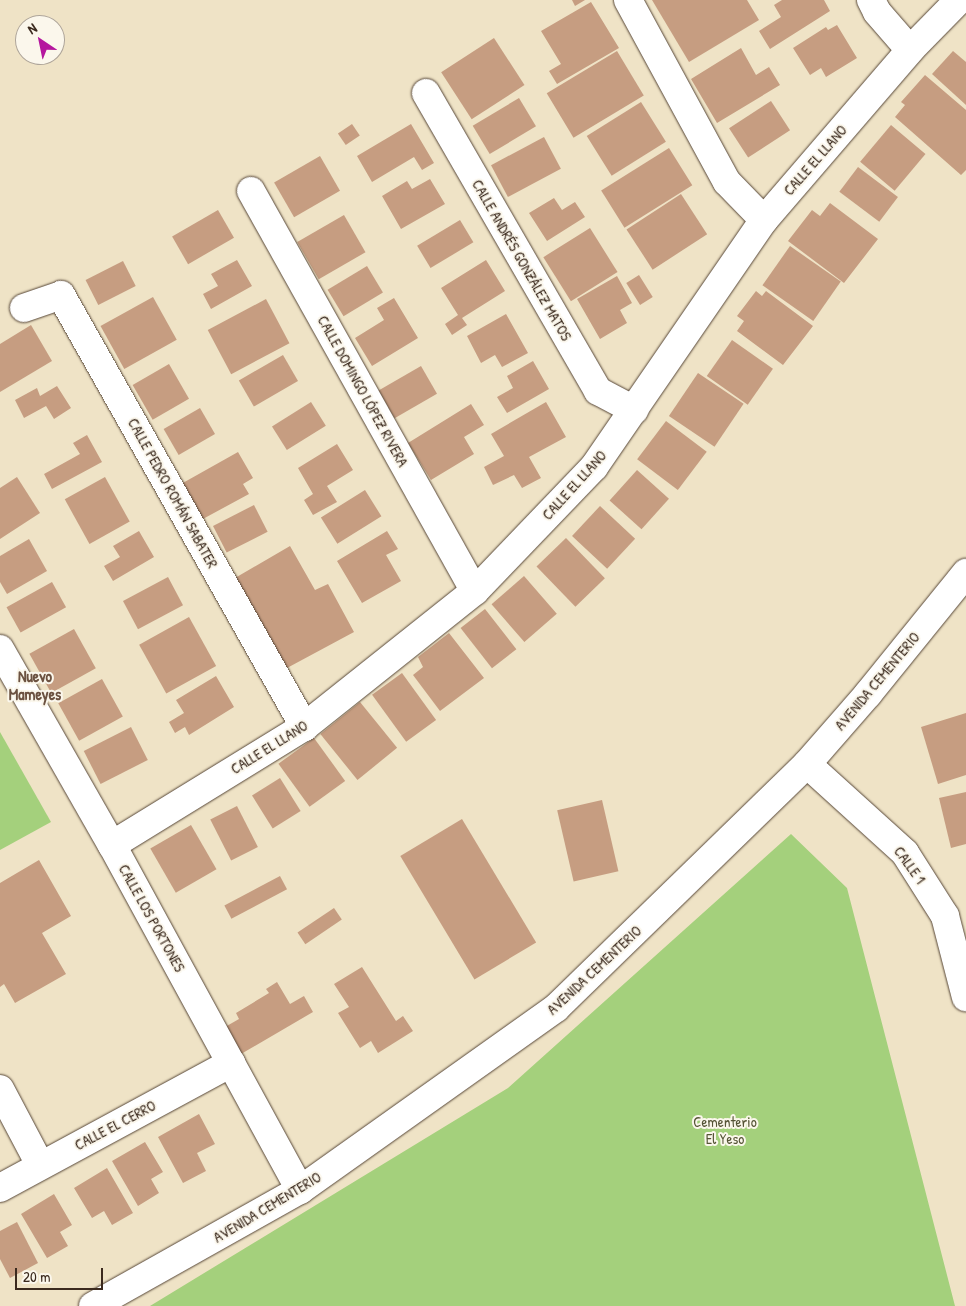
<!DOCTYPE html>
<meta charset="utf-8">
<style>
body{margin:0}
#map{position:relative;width:966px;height:1306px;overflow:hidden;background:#efe3c6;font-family:"Patrick Hand",sans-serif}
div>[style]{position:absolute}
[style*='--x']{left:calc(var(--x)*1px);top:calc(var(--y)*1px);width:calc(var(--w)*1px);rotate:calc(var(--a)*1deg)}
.green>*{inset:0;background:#a4d07c}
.building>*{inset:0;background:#c69d81;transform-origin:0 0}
.roads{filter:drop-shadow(0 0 1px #564637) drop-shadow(0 0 1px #564637)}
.minor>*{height:28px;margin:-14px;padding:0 14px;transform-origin:14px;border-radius:14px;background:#fff}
span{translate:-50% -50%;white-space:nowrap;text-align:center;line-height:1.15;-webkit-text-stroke:4px #fbf7ec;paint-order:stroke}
.street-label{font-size:15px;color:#3b2a1e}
.park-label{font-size:15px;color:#555436}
.neighbourhood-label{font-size:16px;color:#6c5241;font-weight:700}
.north{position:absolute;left:15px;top:15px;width:50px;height:50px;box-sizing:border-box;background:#fbf7ec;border:1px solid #aea59a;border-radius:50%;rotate:326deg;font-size:14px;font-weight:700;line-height:20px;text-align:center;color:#3b2a1e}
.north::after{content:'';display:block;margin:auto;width:18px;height:22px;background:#b5179e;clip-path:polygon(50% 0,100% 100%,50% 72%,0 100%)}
.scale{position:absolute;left:15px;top:1268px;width:88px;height:22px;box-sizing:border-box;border:2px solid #3b2a1e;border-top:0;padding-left:6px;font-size:15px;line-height:18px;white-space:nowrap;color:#3b2a1e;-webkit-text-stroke:4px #fbf7ec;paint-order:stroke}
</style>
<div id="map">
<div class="green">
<i style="clip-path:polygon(0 732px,51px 822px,0 850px)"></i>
<i style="clip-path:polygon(791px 834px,847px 888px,955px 1306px,150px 1306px,508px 1088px)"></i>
</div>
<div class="building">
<i style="clip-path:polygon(572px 0,585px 0,575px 6px)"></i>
<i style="clip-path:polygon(652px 0,747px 0,759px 20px,689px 62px)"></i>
<i style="clip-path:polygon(782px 0,824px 0,830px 11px,770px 49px,759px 31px,781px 17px,774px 5px)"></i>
<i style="clip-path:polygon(591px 2px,619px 48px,557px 84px,549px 71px,561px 64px,541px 31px)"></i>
<i style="clip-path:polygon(837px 25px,857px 58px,826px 77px,821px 68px,810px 75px,793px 48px,826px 27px,828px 30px)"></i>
<i style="left:494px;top:38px;width:56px;height:63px;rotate:57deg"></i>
<i style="clip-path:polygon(741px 48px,756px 75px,769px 67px,780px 85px,717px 123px,691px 79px)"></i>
<i style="left:617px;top:51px;width:52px;height:82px;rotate:59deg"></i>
<i style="clip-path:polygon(953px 51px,966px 62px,966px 105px,932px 74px)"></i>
<i style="clip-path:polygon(925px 75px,966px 110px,966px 170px,961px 175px,895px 117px,905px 105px,901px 102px)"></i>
<i style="left:519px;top:98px;width:33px;height:54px;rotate:59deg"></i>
<i style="left:771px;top:101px;width:35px;height:50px;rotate:57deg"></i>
<i style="left:641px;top:102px;width:47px;height:64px;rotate:58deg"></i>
<i style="left:352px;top:124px;width:14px;height:17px;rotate:56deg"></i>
<i style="clip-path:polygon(411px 124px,434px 163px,422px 170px,414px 157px,372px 182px,357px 156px)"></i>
<i style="left:891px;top:125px;width:45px;height:48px;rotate:40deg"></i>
<i style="left:544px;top:137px;width:36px;height:60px;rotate:62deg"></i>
<i style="left:669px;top:148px;width:44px;height:80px;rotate:58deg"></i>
<i style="left:320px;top:156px;width:40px;height:53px;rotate:60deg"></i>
<i style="left:858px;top:167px;width:50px;height:31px;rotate:37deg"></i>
<i style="clip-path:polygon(430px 179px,445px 204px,401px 229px,382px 196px,407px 181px,412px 189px)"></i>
<i style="left:681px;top:194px;width:48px;height:65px;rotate:57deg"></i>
<i style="clip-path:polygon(554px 198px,562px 210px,575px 202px,585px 217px,547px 241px,529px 213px)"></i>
<i style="clip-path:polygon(830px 203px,878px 239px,844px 283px,788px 241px,812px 210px,820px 216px)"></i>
<i style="left:218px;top:210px;width:32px;height:53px;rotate:60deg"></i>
<i style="left:344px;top:215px;width:43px;height:54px;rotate:60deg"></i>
<i style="left:460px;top:220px;width:26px;height:50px;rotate:59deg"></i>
<i style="left:590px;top:228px;width:52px;height:55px;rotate:58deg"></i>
<i style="left:790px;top:246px;width:62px;height:48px;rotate:35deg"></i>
<i style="clip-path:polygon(237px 260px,252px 286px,211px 309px,203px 294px,218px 286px,211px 274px)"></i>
<i style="clip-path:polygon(486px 260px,505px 291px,462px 318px,467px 325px,452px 335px,445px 324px,458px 315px,441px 288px)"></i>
<i style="left:123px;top:261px;width:28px;height:42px;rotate:63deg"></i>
<i style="left:367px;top:266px;width:31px;height:46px;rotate:59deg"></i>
<i style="left:639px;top:275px;width:26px;height:15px;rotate:58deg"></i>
<i style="clip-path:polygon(617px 276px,632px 303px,620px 310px,627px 323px,600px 339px,577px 299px)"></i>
<i style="clip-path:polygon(756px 291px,762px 296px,766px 291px,813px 326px,783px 365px,737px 331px,744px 321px,737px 316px)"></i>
<i style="left:153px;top:297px;width:49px;height:60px;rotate:61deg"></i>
<i style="clip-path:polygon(394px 298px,418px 338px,372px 366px,355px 338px,384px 320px,377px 308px)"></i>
<i style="left:266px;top:299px;width:50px;height:66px;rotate:62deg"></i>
<i style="clip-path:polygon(506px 314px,528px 353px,502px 367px,495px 355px,481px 363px,467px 336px)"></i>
<i style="clip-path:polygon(31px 325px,52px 361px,0 392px,0 344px)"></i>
<i style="left:732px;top:340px;width:50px;height:44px;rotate:35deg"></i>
<i style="left:283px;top:355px;width:30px;height:51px;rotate:60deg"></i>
<i style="clip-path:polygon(533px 361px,549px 389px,507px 413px,497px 397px,513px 388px,507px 376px)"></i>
<i style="left:169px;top:364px;width:40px;height:42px;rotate:60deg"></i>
<i style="left:421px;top:366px;width:32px;height:49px;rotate:60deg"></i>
<i style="left:698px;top:373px;width:55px;height:52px;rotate:34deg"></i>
<i style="clip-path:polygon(57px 386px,71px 408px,54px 419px,46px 406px,24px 418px,15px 400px,37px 388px,40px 396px)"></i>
<i style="left:311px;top:402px;width:28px;height:46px;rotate:58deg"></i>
<i style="clip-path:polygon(546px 402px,566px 437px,529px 457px,541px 478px,522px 488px,514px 475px,493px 485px,484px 467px,504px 456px,491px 434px)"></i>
<i style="clip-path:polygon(471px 404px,484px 425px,464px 437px,474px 454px,431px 480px,408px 443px)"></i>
<i style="left:200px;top:408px;width:30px;height:42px;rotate:60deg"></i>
<i style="left:666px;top:421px;width:51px;height:48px;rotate:37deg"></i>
<i style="clip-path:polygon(87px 435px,102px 462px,52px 489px,44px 474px,80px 454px,73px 443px)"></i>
<i style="clip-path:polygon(337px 444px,353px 470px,327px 486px,337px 502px,313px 515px,304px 500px,313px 494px,298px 468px)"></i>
<i style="clip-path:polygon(238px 452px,253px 478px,243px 484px,249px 494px,201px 520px,181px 484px)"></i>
<i style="left:637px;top:470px;width:43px;height:41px;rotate:42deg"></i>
<i style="clip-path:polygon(17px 477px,40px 513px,0 539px,0 488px)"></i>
<i style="left:105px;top:477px;width:51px;height:46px;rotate:61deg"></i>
<i style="left:365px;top:490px;width:31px;height:52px;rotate:58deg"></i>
<i style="left:254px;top:505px;width:30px;height:46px;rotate:63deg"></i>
<i style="left:600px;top:506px;width:48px;height:41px;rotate:43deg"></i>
<i style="clip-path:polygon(139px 531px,154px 557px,113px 581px,104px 566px,120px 557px,113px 546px)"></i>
<i style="clip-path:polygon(387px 531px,398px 549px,386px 555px,401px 581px,362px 603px,337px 561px)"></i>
<i style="left:566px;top:538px;width:56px;height:41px;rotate:46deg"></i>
<i style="clip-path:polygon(29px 539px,47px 571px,7px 594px,0 582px,0 556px)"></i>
<i style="clip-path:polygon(290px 546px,315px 590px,328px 584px,354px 632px,287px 668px,235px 578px)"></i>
<i style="left:524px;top:576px;width:50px;height:43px;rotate:49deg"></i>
<i style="left:168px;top:577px;width:32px;height:51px;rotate:62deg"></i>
<i style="left:52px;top:582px;width:29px;height:52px;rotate:61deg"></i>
<i style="left:485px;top:609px;width:51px;height:31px;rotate:52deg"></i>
<i style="left:189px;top:617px;width:56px;height:57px;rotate:61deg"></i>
<i style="left:74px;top:629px;width:45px;height:51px;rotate:61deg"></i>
<i style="clip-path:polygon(449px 633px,484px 678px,440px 711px,413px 675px,423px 667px,418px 657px)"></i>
<i style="left:402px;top:673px;width:58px;height:37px;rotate:54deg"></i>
<i style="clip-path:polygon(216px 676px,234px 707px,189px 735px,185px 727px,175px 733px,169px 722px,184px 713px,176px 700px)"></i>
<i style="left:102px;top:679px;width:43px;height:50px;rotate:61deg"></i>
<i style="left:360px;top:702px;width:59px;height:51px;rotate:51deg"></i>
<i style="clip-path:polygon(966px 713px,966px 775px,938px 784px,921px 727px)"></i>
<i style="left:131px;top:727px;width:37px;height:53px;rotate:63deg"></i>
<i style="left:314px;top:738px;width:53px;height:44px;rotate:54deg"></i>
<i style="left:280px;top:778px;width:39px;height:33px;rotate:58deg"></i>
<i style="clip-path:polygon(966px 792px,966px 844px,951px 848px,939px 798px)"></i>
<i style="left:602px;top:800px;width:73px;height:46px;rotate:77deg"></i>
<i style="left:237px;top:806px;width:46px;height:30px;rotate:63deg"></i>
<i style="left:462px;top:819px;width:144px;height:72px;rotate:59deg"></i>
<i style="left:191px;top:825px;width:51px;height:47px;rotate:60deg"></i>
<i style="clip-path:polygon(39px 860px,71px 916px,42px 933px,66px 974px,15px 1003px,4px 984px,0 987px,0 883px)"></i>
<i style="left:280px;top:876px;width:15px;height:63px;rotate:62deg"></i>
<i style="left:334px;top:908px;width:14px;height:44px;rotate:56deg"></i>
<i style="clip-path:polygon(362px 967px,396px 1021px,403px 1016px,413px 1031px,378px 1053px,371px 1041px,360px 1048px,338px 1013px,349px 1007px,334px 984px)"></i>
<i style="clip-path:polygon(277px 982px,290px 1004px,304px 996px,313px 1012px,241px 1054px,225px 1027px,239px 1019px,236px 1013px,269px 993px,266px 989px)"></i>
<i style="clip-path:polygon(199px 1114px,215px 1144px,197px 1153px,206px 1171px,183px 1183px,158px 1137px)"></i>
<i style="clip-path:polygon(145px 1142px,163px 1172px,151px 1179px,159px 1193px,138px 1206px,112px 1161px)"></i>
<i style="clip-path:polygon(107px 1168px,133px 1213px,112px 1225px,104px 1211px,92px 1218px,74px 1188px)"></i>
<i style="clip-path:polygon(54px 1194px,72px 1225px,60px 1232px,68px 1246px,47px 1258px,21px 1214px)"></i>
<i style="clip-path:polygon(17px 1222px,38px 1263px,10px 1278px,0 1259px,0 1231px)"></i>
</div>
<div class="roads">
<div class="minor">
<i style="--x:628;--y:0;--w:207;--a:61.5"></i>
<i style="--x:727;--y:182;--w:53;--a:45.8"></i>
<i style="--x:871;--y:0;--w:13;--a:63"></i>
<i style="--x:877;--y:12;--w:50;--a:49"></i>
<i style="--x:426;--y:93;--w:344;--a:60"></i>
<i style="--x:598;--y:391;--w:41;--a:27.8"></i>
<i style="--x:251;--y:191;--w:458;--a:60.8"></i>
<i style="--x:24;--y:308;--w:39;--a:-19"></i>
<i style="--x:61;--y:295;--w:496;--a:60.6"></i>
<i style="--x:0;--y:649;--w:226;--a:60.3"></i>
<i style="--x:112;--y:845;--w:393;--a:61.4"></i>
<i style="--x:807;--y:764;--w:132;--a:42.2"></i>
<i style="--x:905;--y:853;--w:75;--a:57.6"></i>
<i style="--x:945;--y:916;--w:84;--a:75.5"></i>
<i style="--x:112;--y:845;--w:225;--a:-31.6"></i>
<i style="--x:304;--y:727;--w:218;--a:-38.5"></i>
<i style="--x:475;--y:591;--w:172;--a:-46.2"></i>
<i style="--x:594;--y:467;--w:300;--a:-55.5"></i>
<i style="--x:764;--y:220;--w:224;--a:-49.3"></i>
<i style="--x:910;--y:50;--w:70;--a:-45.6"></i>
<i style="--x:0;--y:1089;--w:86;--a:62.2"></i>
<i style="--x:0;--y:1188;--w:263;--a:-28.4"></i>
<i style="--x:93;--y:1306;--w:237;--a:-29.3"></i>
<i style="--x:300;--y:1190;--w:314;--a:-35.4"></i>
<i style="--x:556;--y:1008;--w:350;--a:-44.2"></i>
<i style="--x:807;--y:764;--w:93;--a:-48.9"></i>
<i style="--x:868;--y:694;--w:156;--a:-51"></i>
</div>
</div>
<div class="street-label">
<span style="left:815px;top:160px;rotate:-49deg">CALLE EL LLANO</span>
<span style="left:522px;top:260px;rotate:60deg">CALLE ANDRÉS GONZÁLEZ MATOS</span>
<span style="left:363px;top:391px;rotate:61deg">CALLE DOMINGO LÓPEZ RIVERA</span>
<span style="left:574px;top:485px;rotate:-48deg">CALLE EL LLANO</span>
<span style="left:173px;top:493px;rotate:61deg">CALLE PEDRO ROMÁN SABATER</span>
<span style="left:877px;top:681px;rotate:-50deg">AVENIDA CEMENTERIO</span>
<span style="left:269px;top:747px;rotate:-32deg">CALLE EL LLANO</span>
<span style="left:910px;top:865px;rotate:54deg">CALLE 1</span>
<span style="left:152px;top:918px;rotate:61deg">CALLE LOS PORTONES</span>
<span style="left:594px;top:970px;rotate:-43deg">AVENIDA CEMENTERIO</span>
<span style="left:115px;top:1125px;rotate:-28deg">CALLE EL CERRO</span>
<span style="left:267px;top:1207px;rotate:-31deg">AVENIDA CEMENTERIO</span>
</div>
<div class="park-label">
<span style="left:725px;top:1130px">Cementerio<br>El Yeso</span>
</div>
<div class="neighbourhood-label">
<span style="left:35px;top:685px">Nuevo<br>Mameyes</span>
</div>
<div class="north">N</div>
<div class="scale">20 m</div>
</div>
